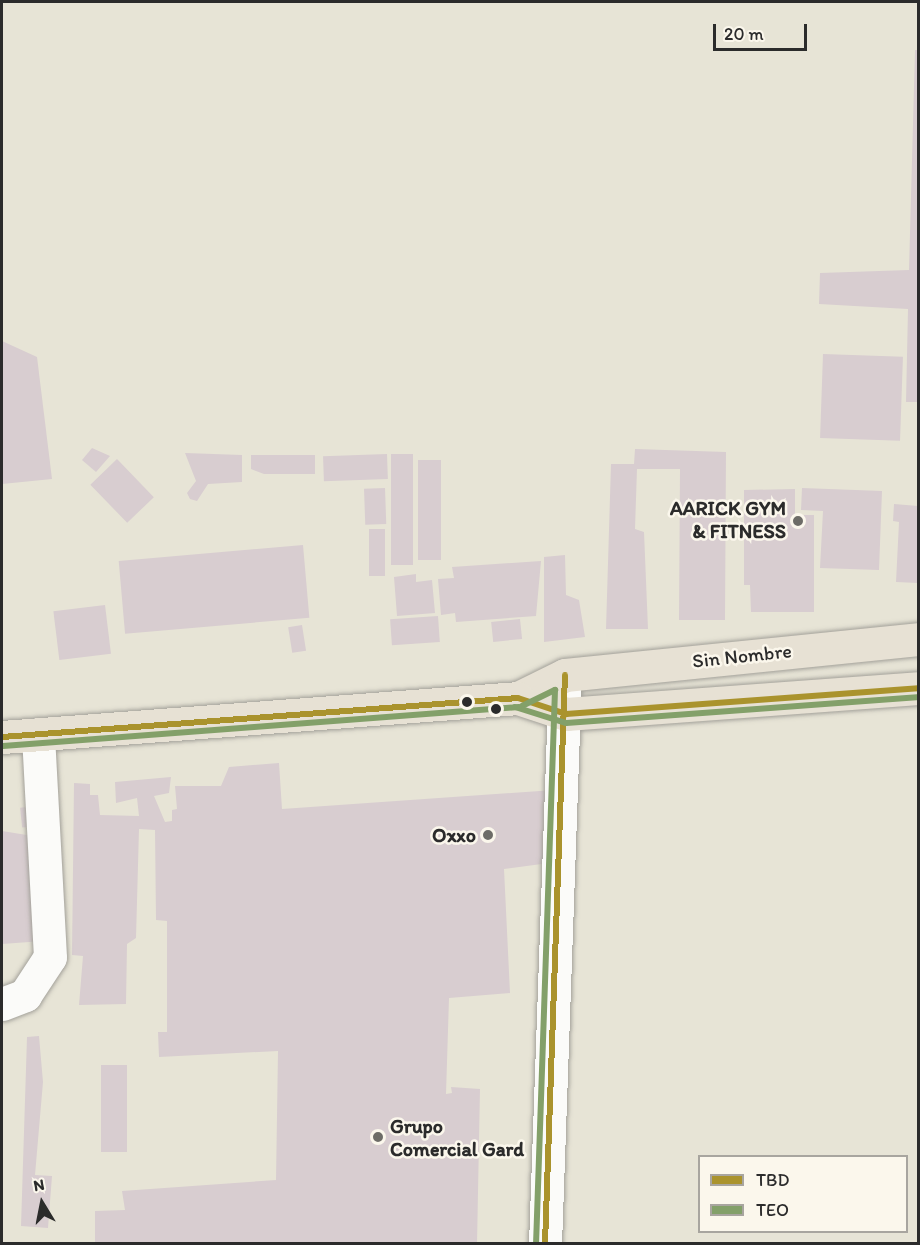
<!DOCTYPE html>
<style>
body{margin:0}
#map{position:relative;width:920px;height:1245px;overflow:hidden;background:#e7e4d6;font-family:Itim,sans-serif}
div>[style]{position:absolute}
[style*='--x']{left:calc(var(--x)*1px);top:calc(var(--y)*1px);width:calc(var(--w)*1px);rotate:calc(var(--a)*1deg)}
.building>*{inset:0;background:#d8cdd0;transform-origin:0 0}
.roads{filter:drop-shadow(0 0 2px #a3a19a) drop-shadow(0 0 2px #a3a19a)}
.minor>*{height:33px;margin:-16.5px;padding:0 16.5px;transform-origin:16.5px;border-radius:16.5px;background:#fbfbf9}
.major>*{height:33px;margin:-16.5px;padding:0 16.5px;transform-origin:16.5px;border-radius:16.5px;background:#e7e1d4}
.bus-1>*{height:6px;margin:-3px;padding:0 3px;transform-origin:3px;border-radius:3px;background:#aa932d}
.bus-2>*{height:6px;margin:-3px;padding:0 3px;transform-origin:3px;border-radius:3px;background:#83a069}
.dots>*{width:16px;height:16px;translate:-50% -50%;box-sizing:border-box;border:3px solid #fbf7ec;border-radius:50%}
span{translate:-50% -50%;white-space:nowrap;text-align:center;line-height:1.15;-webkit-text-stroke:5px #fbf7ec;paint-order:stroke}
.poi-label{font-size:20px;color:#2b2b2b;font-weight:700}
.right{translate:-100% -50%;text-align:right}
.left{translate:0 -50%;text-align:left}
.street-label{font-size:20px;color:#2b2b2b}
.frame{position:absolute;inset:0;border:3px solid #2b2b2b;pointer-events:none}
.legend{position:absolute;left:698px;top:1155px;width:210px;height:78px;box-sizing:border-box;background:#fbf7ec;border:2px solid #a8a59f;margin:0;padding:8px 10px;list-style:none;font-size:18px;color:#2b2b2b}
.legend li{display:flex;align-items:center;gap:12px;height:30px}
.legend b{width:30px;border:2px solid #a8a59f}
.north{position:absolute;left:12px;top:1173px;width:60px;height:60px;-webkit-text-stroke:4px #fbf7ec;paint-order:stroke;rotate:350deg;font-size:16px;font-weight:700;line-height:24px;text-align:center;color:#2b2b2b}
.north::after{content:'';display:block;margin:auto;width:21px;height:27px;background:#2b2b2b;clip-path:polygon(50% 0,100% 100%,50% 72%,0 100%)}
.scale{position:absolute;left:713px;top:24px;width:94px;height:27px;box-sizing:border-box;border:3px solid #2b2b2b;border-top:0;padding-left:8px;font-size:18px;line-height:21px;white-space:nowrap;color:#2b2b2b;-webkit-text-stroke:4px #fbf7ec;paint-order:stroke}
</style>
<div id="map">
<div class="building">
<i style="clip-path:polygon(915px 50px,918px 50px,918px 402px,906px 402px,908px 309px,819px 304px,820px 273px,909px 270px)"></i>
<i style="clip-path:polygon(2px 341px,37px 357px,52px 479px,2px 484px)"></i>
<i style="left:823px;top:354px;width:80px;height:84px;rotate:2deg"></i>
<i style="clip-path:polygon(92px 448px,110px 456px,96px 472px,82px 460px)"></i>
<i style="clip-path:polygon(635px 449px,726px 452px,725px 620px,679px 620px,680px 469px,637px 469px,635px 529px,644px 532px,648px 629px,606px 629px,611px 464px,634px 464px)"></i>
<i style="clip-path:polygon(185px 453px,242px 455px,242px 482px,208px 484px,197px 501px,190px 499px,187px 493px,196px 481px)"></i>
<i style="left:387px;top:454px;width:25px;height:64px;rotate:88deg"></i>
<i style="left:391px;top:454px;width:22px;height:111px"></i>
<i style="clip-path:polygon(251px 455px,315px 455px,315px 474px,264px 474px,251px 469px)"></i>
<i style="left:117px;top:459px;width:53px;height:37px;rotate:46deg"></i>
<i style="left:418px;top:460px;width:23px;height:100px"></i>
<i style="left:385px;top:488px;width:36px;height:21px;rotate:88deg"></i>
<i style="clip-path:polygon(802px 488px,882px 491px,879px 570px,820px 568px,823px 511px,801px 510px)"></i>
<i style="clip-path:polygon(795px 489px,795px 515px,814px 515px,814px 612px,751px 612px,750px 585px,744px 585px,744px 490px)"></i>
<i style="clip-path:polygon(894px 504px,918px 506px,918px 583px,896px 582px,899px 522px,893px 521px)"></i>
<i style="left:369px;top:529px;width:16px;height:47px"></i>
<i style="left:303px;top:545px;width:73px;height:185px;rotate:85deg"></i>
<i style="clip-path:polygon(565px 555px,566px 595px,579px 600px,585px 637px,544px 642px,544px 557px)"></i>
<i style="clip-path:polygon(541px 561px,536px 616px,456px 622px,455px 613px,441px 615px,438px 579px,454px 578px,452px 567px)"></i>
<i style="clip-path:polygon(416px 574px,416px 582px,432px 580px,435px 613px,397px 616px,394px 577px)"></i>
<i style="left:105px;top:605px;width:49px;height:52px;rotate:83deg"></i>
<i style="left:438px;top:616px;width:26px;height:48px;rotate:86deg"></i>
<i style="left:520px;top:619px;width:20px;height:29px;rotate:84deg"></i>
<i style="left:302px;top:625px;width:26px;height:14px;rotate:81deg"></i>
<i style="clip-path:polygon(279px 763px,282px 809px,554px 790px,549px 863px,504px 869px,510px 993px,449px 998px,446px 1094px,452px 1093px,451px 1087px,480px 1089px,477px 1244px,95px 1244px,95px 1211px,125px 1210px,122px 1191px,276px 1180px,278px 1051px,159px 1057px,158px 1032px,167px 1032px,167px 921px,156px 920px,155px 830px,139px 829px,136px 938px,127px 944px,126px 1004px,79px 1005px,83px 956px,72px 955px,74px 783px,90px 784px,90px 795px,98px 795px,100px 815px,139px 816px,137px 798px,116px 803px,115px 782px,171px 777px,169px 793px,154px 796px,165px 822px,172px 821px,172px 810px,177px 809px,175px 786px,221px 786px,229px 767px)"></i>
<i style="left:36px;top:806px;width:20px;height:16px;rotate:84deg"></i>
<i style="clip-path:polygon(2px 831px,39px 837px,43px 941px,2px 944px)"></i>
<i style="clip-path:polygon(39px 1036px,43px 1082px,35px 1175px,52px 1176px,48px 1228px,21px 1226px,27px 1037px)"></i>
<i style="left:101px;top:1065px;width:26px;height:87px"></i>
</div>
<div class="roads">
<div class="minor">
<i style="--x:2;--y:1004;--w:25;--a:-21"></i>
<i style="--x:25;--y:995;--w:45;--a:-56.7"></i>
<i style="--x:50;--y:957;--w:223;--a:-93.1"></i>
<i style="--x:545;--y:1244;--w:569;--a:-87.99"></i>
</div>
<div class="major">
<i style="--x:518;--y:698;--w:52;--a:-26.1"></i>
<i style="--x:565;--y:675;--w:355;--a:-5.8"></i>
<i style="--x:518;--y:698;--w:51;--a:18.4"></i>
<i style="--x:566;--y:714;--w:353;--a:-4.2"></i>
<i style="--x:2;--y:737;--w:517;--a:-4.32"></i>
</div>
</div>
<div class="bus-1">
<i style="--x:518;--y:698;--w:51;--a:18.4"></i>
<i style="--x:566;--y:714;--w:353;--a:-4.2"></i>
<i style="--x:2;--y:737;--w:517;--a:-4.32"></i>
<i style="--x:545;--y:1244;--w:569;--a:-87.99"></i>
</div>
<div class="bus-2">
<i style="--x:522;--y:706;--w:37;--a:-26"></i>
<i style="--x:555;--y:690;--w:554;--a:91.96"></i>
<i style="--x:515;--y:707;--w:53;--a:17.4"></i>
<i style="--x:566;--y:723;--w:353;--a:-4.2"></i>
<i style="--x:3;--y:746;--w:517;--a:-4.32"></i>
</div>
<div class="dots">
<i style="left:798px;top:521px;background:#6d6c67"></i>
<i style="left:467px;top:702px;background:#2b2b2b"></i>
<i style="left:496px;top:709px;background:#2b2b2b"></i>
<i style="left:488px;top:835px;background:#6d6c67"></i>
<i style="left:378px;top:1137px;background:#6d6c67"></i>
</div>
<div class="poi-label">
<span class="right" style="left:786px;top:520px">AARICK GYM<br>&amp; FITNESS</span>
<span class="right" style="left:476px;top:835px">Oxxo</span>
<span class="left" style="left:390px;top:1138px">Grupo<br>Comercial Gard</span>
</div>
<div class="street-label">
<span style="left:742px;top:656px;rotate:-6deg">Sin Nombre</span>
</div>
<div class="frame"></div>
<ul class="legend">
<li><b style="height:8px;background:#aa932d"></b>TBD</li>
<li><b style="height:8px;background:#83a069"></b>TEO</li>
</ul>
<div class="north">N</div>
<div class="scale">20 m</div>
</div>
